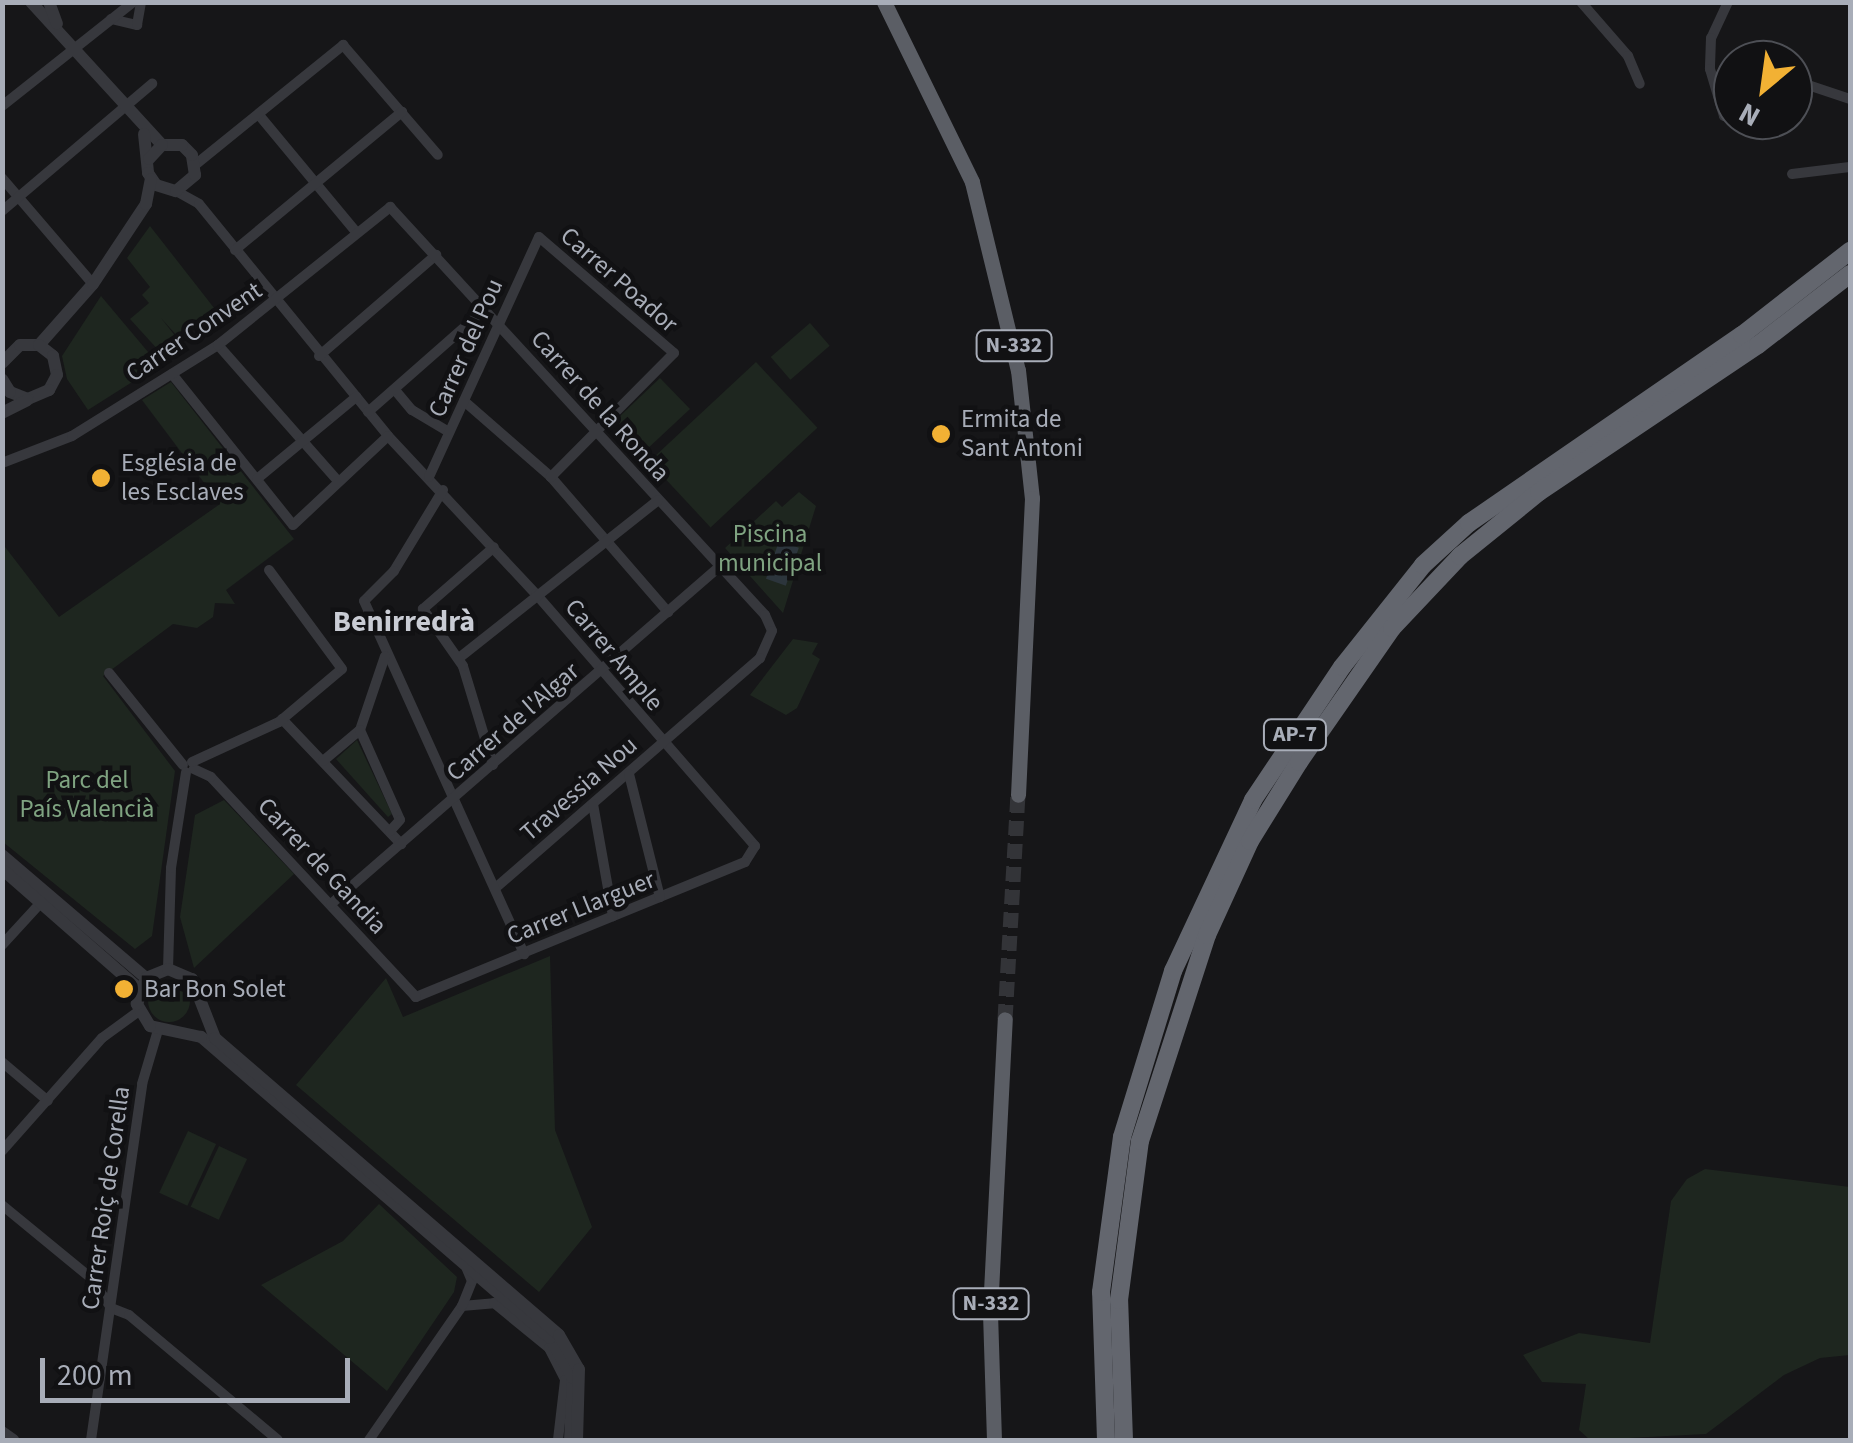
<!DOCTYPE html>
<meta charset="utf-8">
<style>
body{margin:0}
#map{position:relative;width:1853px;height:1443px;overflow:hidden;background:#161618;font-family:"Source Sans 3",sans-serif}
div>[style]{position:absolute}
[style*='--x']{left:calc(var(--x)*1px);top:calc(var(--y)*1px);width:calc(var(--w)*1px);rotate:calc(var(--a)*1deg)}
.green>*{inset:0;background:#1e261f;transform-origin:0 0}
.round{border-radius:50%}
.water>*{inset:0;background:#2c353c;transform-origin:0 0}
.trunk-tunnel>*{height:15px;margin-top:-7.5px;transform-origin:0;background:repeating-linear-gradient(90deg,#333438 0 15px,transparent 0 23px)}
.minor>*{height:10px;margin:-5px;padding:0 5px;transform-origin:5px;border-radius:5px;background:#37383d}
.tertiary>*{height:12px;margin:-6px;padding:0 6px;transform-origin:6px;border-radius:6px;background:#37383d}
.trunk>*{height:15px;margin:-7.5px;padding:0 7.5px;transform-origin:7.5px;border-radius:7.5px;background:#5b5e65}
.motorway>*{height:18px;margin:-9px;padding:0 9px;transform-origin:9px;border-radius:9px;background:#63666e}
.dots>*{width:28px;height:28px;translate:-50% -50%;box-sizing:border-box;border:5px solid #111113;border-radius:50%}
span{translate:-50% -50%;white-space:nowrap;text-align:center;line-height:1.15;-webkit-text-stroke:9px #111113;paint-order:stroke}
.shield-label span{padding:2px 8px;background:#111113;border:2px solid;border-radius:8px;-webkit-text-stroke-width:0}
.shield-label{font-size:22px;color:#a8adb8;font-weight:700}
.street-label{font-size:25px;color:#a8adb8}
.poi-label{font-size:25px;color:#a8adb8}
.left{translate:0 -50%;text-align:left}
.park-label{font-size:25px;color:#7fa381}
.quarter-label{font-size:30px;color:#c9ccd4;font-weight:700}
.frame{position:absolute;inset:0;border:5px solid #a8adb8;pointer-events:none}
.north{position:absolute;left:1713px;top:40px;width:100px;height:100px;box-sizing:border-box;background:#111113;border:2px solid #4d4f55;border-radius:50%;rotate:209deg;font-size:28px;font-weight:700;line-height:40px;text-align:center;color:#a8adb8}
.north::after{content:'';display:block;margin:auto;width:35px;height:45px;background:#f2b134;clip-path:polygon(50% 0,100% 100%,50% 72%,0 100%)}
.scale{position:absolute;left:40px;top:1358px;width:310px;height:45px;box-sizing:border-box;border:5px solid #a8adb8;border-top:0;padding-left:12px;font-size:30px;line-height:35px;white-space:nowrap;color:#a8adb8;-webkit-text-stroke:8px #111113;paint-order:stroke}
</style>
<div id="map">
<div class="green">
<i style="clip-path:polygon(150px 226px,218px 313px,179px 338px,161px 318px,176px 337px,160px 352px,130px 319px,149px 303px,142px 295px,150px 287px,127px 258px)"></i>
<i style="clip-path:polygon(101px 296px,159px 365px,88px 410px,67px 379px,62px 356px)"></i>
<i style="left:810px;top:323px;width:30px;height:52px;rotate:49deg"></i>
<i style="left:756px;top:362px;width:90px;height:146px;rotate:47deg"></i>
<i style="clip-path:polygon(660px 378px,690px 409px,645px 451px,619px 427px,619px 417px)"></i>
<i style="clip-path:polygon(171px 382px,294px 539px,226px 590px,235px 604px,215px 603px,213px 617px,197px 628px,173px 624px,103px 676px,175px 771px,152px 936px,135px 949px,3px 842px,2px 543px,59px 617px,220px 504px,142px 400px)"></i>
<i style="clip-path:polygon(799px 492px,816px 506px,783px 613px,725px 548px,776px 501px,782px 507px)"></i>
<i style="clip-path:polygon(793px 639px,818px 643px,812px 654px,820px 659px,797px 708px,786px 715px,750px 695px)"></i>
<i style="clip-path:polygon(357px 740px,392px 814px,388px 817px,336px 759px)"></i>
<i style="clip-path:polygon(224px 800px,294px 874px,194px 968px,180px 917px,195px 815px)"></i>
<i style="clip-path:polygon(550px 956px,555px 1130px,592px 1227px,539px 1292px,296px 1085px,386px 978px,403px 1017px)"></i>
<i class="round" style="left:148px;top:980px;width:42px;height:42px"></i>
<i style="left:188px;top:1131px;width:31px;height:68px;rotate:25deg"></i>
<i style="left:219px;top:1146px;width:31px;height:67px;rotate:25deg"></i>
<i style="clip-path:polygon(1705px 1169px,1850px 1187px,1850px 1355px,1820px 1358px,1784px 1375px,1706px 1434px,1590px 1440px,1579px 1430px,1586px 1384px,1542px 1382px,1523px 1355px,1579px 1333px,1650px 1343px,1671px 1201px,1687px 1179px)"></i>
<i style="clip-path:polygon(379px 1204px,457px 1277px,454px 1292px,387px 1391px,261px 1285px,343px 1241px)"></i>
</div>
<div class="water">
<i style="left:779px;top:541px;width:21px;height:40px;rotate:19deg"></i>
</div>
<div class="trunk-tunnel">
<i style="--x:1005;--y:1019;--w:224;--a:-86.7"></i>
</div>
<div class="minor">
<i style="--x:1581;--y:2;--w:72;--a:49"></i>
<i style="--x:1628;--y:56;--w:30;--a:67"></i>
<i style="--x:1728;--y:2;--w:40;--a:115"></i>
<i style="--x:1711;--y:38;--w:31;--a:92"></i>
<i style="--x:1710;--y:69;--w:49;--a:73.4"></i>
<i style="--x:1724;--y:116;--w:23;--a:10"></i>
<i style="--x:111;--y:19;--w:27;--a:13"></i>
<i style="--x:137;--y:25;--w:23;--a:-80"></i>
<i style="--x:1793;--y:80;--w:60;--a:18.4"></i>
<i style="--x:2;--y:106;--w:167;--a:-38.4"></i>
<i style="--x:259;--y:115;--w:153;--a:50.3"></i>
<i style="--x:195;--y:165;--w:191;--a:-39"></i>
<i style="--x:343;--y:45;--w:145;--a:49.2"></i>
<i style="--x:1792;--y:174;--w:58;--a:-6.9"></i>
<i style="--x:2;--y:178;--w:140;--a:49.4"></i>
<i style="--x:176;--y:191;--w:26;--a:29"></i>
<i style="--x:199;--y:204;--w:299;--a:50.8"></i>
<i style="--x:388;--y:436;--w:216;--a:46.9"></i>
<i style="--x:536;--y:594;--w:334;--a:49"></i>
<i style="--x:755;--y:846;--w:19;--a:122"></i>
<i style="--x:745;--y:862;--w:356;--a:157.7"></i>
<i style="--x:416;--y:997;--w:301;--a:-133"></i>
<i style="--x:211;--y:777;--w:19;--a:-155"></i>
<i style="--x:2;--y:211;--w:197;--a:-40.3"></i>
<i style="--x:235;--y:250;--w:217;--a:-39.6"></i>
<i style="--x:218;--y:345;--w:181;--a:48.6"></i>
<i style="--x:319;--y:356;--w:155;--a:-40.8"></i>
<i style="--x:172;--y:374;--w:193;--a:51.3"></i>
<i style="--x:293;--y:525;--w:130;--a:-43.1"></i>
<i style="--x:395;--y:390;--w:26;--a:50"></i>
<i style="--x:412;--y:410;--w:43;--a:30.7"></i>
<i style="--x:464;--y:401;--w:116;--a:41.1"></i>
<i style="--x:551;--y:477;--w:179;--a:49.1"></i>
<i style="--x:368;--y:412;--w:154;--a:-41.3"></i>
<i style="--x:2;--y:463;--w:75;--a:-21.1"></i>
<i style="--x:72;--y:436;--w:172;--a:-31.9"></i>
<i style="--x:218;--y:345;--w:221;--a:-38.7"></i>
<i style="--x:390;--y:207;--w:554;--a:47.41"></i>
<i style="--x:765;--y:615;--w:17;--a:66"></i>
<i style="--x:772;--y:631;--w:30;--a:114"></i>
<i style="--x:760;--y:658;--w:351;--a:139"></i>
<i style="--x:429;--y:477;--w:264;--a:-65.4"></i>
<i style="--x:539;--y:237;--w:178;--a:40.7"></i>
<i style="--x:674;--y:353;--w:175;--a:134.8"></i>
<i style="--x:257;--y:479;--w:129;--a:-39.6"></i>
<i style="--x:443;--y:490;--w:95;--a:121.2"></i>
<i style="--x:394;--y:571;--w:42;--a:135"></i>
<i style="--x:364;--y:601;--w:388;--a:65.6"></i>
<i style="--x:459;--y:658;--w:254;--a:-38.4"></i>
<i style="--x:109;--y:673;--w:118;--a:51.2"></i>
<i style="--x:282;--y:719;--w:173;--a:46.4"></i>
<i style="--x:360;--y:730;--w:78;--a:-71.3"></i>
<i style="--x:323;--y:761;--w:48;--a:-40"></i>
<i style="--x:360;--y:730;--w:98;--a:66"></i>
<i style="--x:400;--y:820;--w:15;--a:132"></i>
<i style="--x:192;--y:762;--w:96;--a:-24.7"></i>
<i style="--x:279;--y:722;--w:82;--a:-40.1"></i>
<i style="--x:342;--y:669;--w:123;--a:-126.4"></i>
<i style="--x:493;--y:765;--w:103;--a:-106.9"></i>
<i style="--x:463;--y:666;--w:70;--a:-125.1"></i>
<i style="--x:423;--y:609;--w:94;--a:-41.1"></i>
<i style="--x:629;--y:774;--w:127;--a:75.9"></i>
<i style="--x:593;--y:804;--w:114;--a:79.9"></i>
<i style="--x:331;--y:904;--w:514;--a:-40.98"></i>
<i style="--x:2;--y:945;--w:64;--a:-47.5"></i>
<i style="--x:168;--y:969;--w:101;--a:-88.3"></i>
<i style="--x:171;--y:868;--w:97;--a:-81.1"></i>
<i style="--x:2;--y:1062;--w:60;--a:40.3"></i>
<i style="--x:2;--y:1151;--w:151;--a:-48.5"></i>
<i style="--x:102;--y:1038;--w:46;--a:-36.1"></i>
<i style="--x:2;--y:1205;--w:115;--a:39.4"></i>
<i style="--x:91;--y:1278;--w:36;--a:56"></i>
<i style="--x:111;--y:1308;--w:19;--a:21"></i>
<i style="--x:129;--y:1315;--w:194;--a:40"></i>
<i style="--x:462;--y:1306;--w:32;--a:-5"></i>
<i style="--x:494;--y:1303;--w:71;--a:39.3"></i>
<i style="--x:549;--y:1348;--w:36;--a:63"></i>
<i style="--x:565;--y:1380;--w:60;--a:96.7"></i>
<i style="--x:91;--y:1440;--w:360;--a:-81.8"></i>
<i style="--x:142;--y:1084;--w:56;--a:-73.5"></i>
<i style="--x:369;--y:1440;--w:163;--a:-55.2"></i>
<i style="--x:462;--y:1306;--w:27;--a:-68"></i>
<i style="--x:472;--y:1281;--w:13;--a:-113"></i>
</div>
<div class="tertiary">
<i style="--x:31;--y:2;--w:194;--a:47.5"></i>
<i style="--x:49;--y:2;--w:23;--a:70"></i>
<i style="--x:144;--y:134;--w:39;--a:84"></i>
<i style="--x:148;--y:173;--w:14;--a:56"></i>
<i style="--x:156;--y:185;--w:21;--a:17"></i>
<i style="--x:176;--y:191;--w:25;--a:-40"></i>
<i style="--x:195;--y:175;--w:20;--a:-99"></i>
<i style="--x:192;--y:155;--w:14;--a:-135"></i>
<i style="--x:182;--y:145;--w:20;--a:180"></i>
<i style="--x:162;--y:145;--w:19;--a:133"></i>
<i style="--x:39;--y:345;--w:81;--a:-48.5"></i>
<i style="--x:93;--y:284;--w:96;--a:-56.5"></i>
<i style="--x:146;--y:204;--w:25;--a:-79"></i>
<i style="--x:2;--y:363;--w:25;--a:-45"></i>
<i style="--x:20;--y:345;--w:19;--a:0"></i>
<i style="--x:39;--y:345;--w:18;--a:38"></i>
<i style="--x:53;--y:356;--w:19;--a:78"></i>
<i style="--x:57;--y:375;--w:17;--a:118"></i>
<i style="--x:49;--y:390;--w:23;--a:157"></i>
<i style="--x:28;--y:399;--w:19;--a:-159"></i>
<i style="--x:10;--y:392;--w:15;--a:-122"></i>
<i style="--x:2;--y:413;--w:28;--a:-27"></i>
<i style="--x:2;--y:855;--w:189;--a:40.5"></i>
<i style="--x:2;--y:869;--w:182;--a:41.2"></i>
<i style="--x:2;--y:1432;--w:14;--a:36"></i>
<i style="--x:570;--y:1440;--w:62;--a:-87.2"></i>
<i style="--x:573;--y:1378;--w:46;--a:-119.9"></i>
<i style="--x:550;--y:1338;--w:461;--a:-139.2"></i>
<i style="--x:201;--y:1037;--w:52;--a:-167.8"></i>
<i style="--x:150;--y:1026;--w:26;--a:-121"></i>
<i style="--x:137;--y:1004;--w:28;--a:-71"></i>
<i style="--x:146;--y:978;--w:24;--a:-22"></i>
<i style="--x:168;--y:969;--w:26;--a:23"></i>
<i style="--x:192;--y:979;--w:63;--a:68.7"></i>
<i style="--x:215;--y:1038;--w:454;--a:40.8"></i>
<i style="--x:559;--y:1335;--w:39;--a:60"></i>
<i style="--x:579;--y:1369;--w:71;--a:91.6"></i>
</div>
<div class="trunk">
<i style="--x:884;--y:2;--w:200;--a:63.9"></i>
<i style="--x:972;--y:182;--w:194;--a:76.3"></i>
<i style="--x:1018;--y:370;--w:129;--a:83.8"></i>
<i style="--x:1032;--y:498;--w:297;--a:92.7"></i>
<i style="--x:994;--y:1440;--w:129;--a:-91.8"></i>
<i style="--x:990;--y:1311;--w:292;--a:-87.1"></i>
</div>
<div class="motorway">
<i style="--x:1106;--y:1440;--w:148;--a:-91.9"></i>
<i style="--x:1101;--y:1292;--w:156;--a:-82.3"></i>
<i style="--x:1122;--y:1137;--w:174;--a:-72.9"></i>
<i style="--x:1173;--y:971;--w:189;--a:-64.9"></i>
<i style="--x:1253;--y:800;--w:160;--a:-56.2"></i>
<i style="--x:1342;--y:667;--w:130;--a:-51.5"></i>
<i style="--x:1423;--y:565;--w:62;--a:-42.4"></i>
<i style="--x:1469;--y:523;--w:331;--a:-34.6"></i>
<i style="--x:1742;--y:335;--w:137;--a:-37.9"></i>
<i style="--x:1124;--y:1440;--w:140;--a:-92"></i>
<i style="--x:1119;--y:1300;--w:160;--a:-82.5"></i>
<i style="--x:1140;--y:1141;--w:217;--a:-72"></i>
<i style="--x:1207;--y:935;--w:103;--a:-65.4"></i>
<i style="--x:1250;--y:841;--w:93;--a:-58.2"></i>
<i style="--x:1299;--y:762;--w:163;--a:-55.2"></i>
<i style="--x:1392;--y:628;--w:99;--a:-46.6"></i>
<i style="--x:1460;--y:556;--w:102;--a:-39"></i>
<i style="--x:1539;--y:492;--w:264;--a:-33.9"></i>
<i style="--x:1758;--y:345;--w:116;--a:-37.7"></i>
</div>
<div class="dots">
<i style="left:941px;top:434px;background:#f2b134"></i>
<i style="left:101px;top:478px;background:#f2b134"></i>
<i style="left:124px;top:989px;background:#f2b134"></i>
</div>
<div class="shield-label">
<span style="left:1014px;top:346px">N-332</span>
<span style="left:1295px;top:735px">AP-7</span>
<span style="left:991px;top:1304px">N-332</span>
</div>
<div class="street-label">
<span style="left:619px;top:280px;rotate:41deg">Carrer Poador</span>
<span style="left:194px;top:332px;rotate:-34deg">Carrer Convent</span>
<span style="left:466px;top:348px;rotate:-66deg">Carrer del Pou</span>
<span style="left:600px;top:406px;rotate:48deg">Carrer de la Ronda</span>
<span style="left:614px;top:655px;rotate:50deg">Carrer Ample</span>
<span style="left:513px;top:722px;rotate:-41deg">Carrer de l'Algar</span>
<span style="left:579px;top:789px;rotate:-41deg">Travessia Nou</span>
<span style="left:322px;top:866px;rotate:47deg">Carrer de Gandia</span>
<span style="left:581px;top:908px;rotate:-22deg">Carrer Llarguer</span>
<span style="left:106px;top:1198px;rotate:-82deg">Carrer Roiç de Corella</span>
</div>
<div class="poi-label">
<span class="left" style="left:961px;top:434px">Ermita de<br>Sant Antoni</span>
<span class="left" style="left:121px;top:478px">Església de<br>les Esclaves</span>
<span class="left" style="left:144px;top:989px">Bar Bon Solet</span>
</div>
<div class="park-label">
<span style="left:770px;top:549px">Piscina<br>municipal</span>
<span style="left:87px;top:795px">Parc del<br>País Valencià</span>
</div>
<div class="quarter-label">
<span style="left:404px;top:622px">Benirredrà</span>
</div>
<div class="frame"></div>
<div class="north">N</div>
<div class="scale">200 m</div>
</div>
